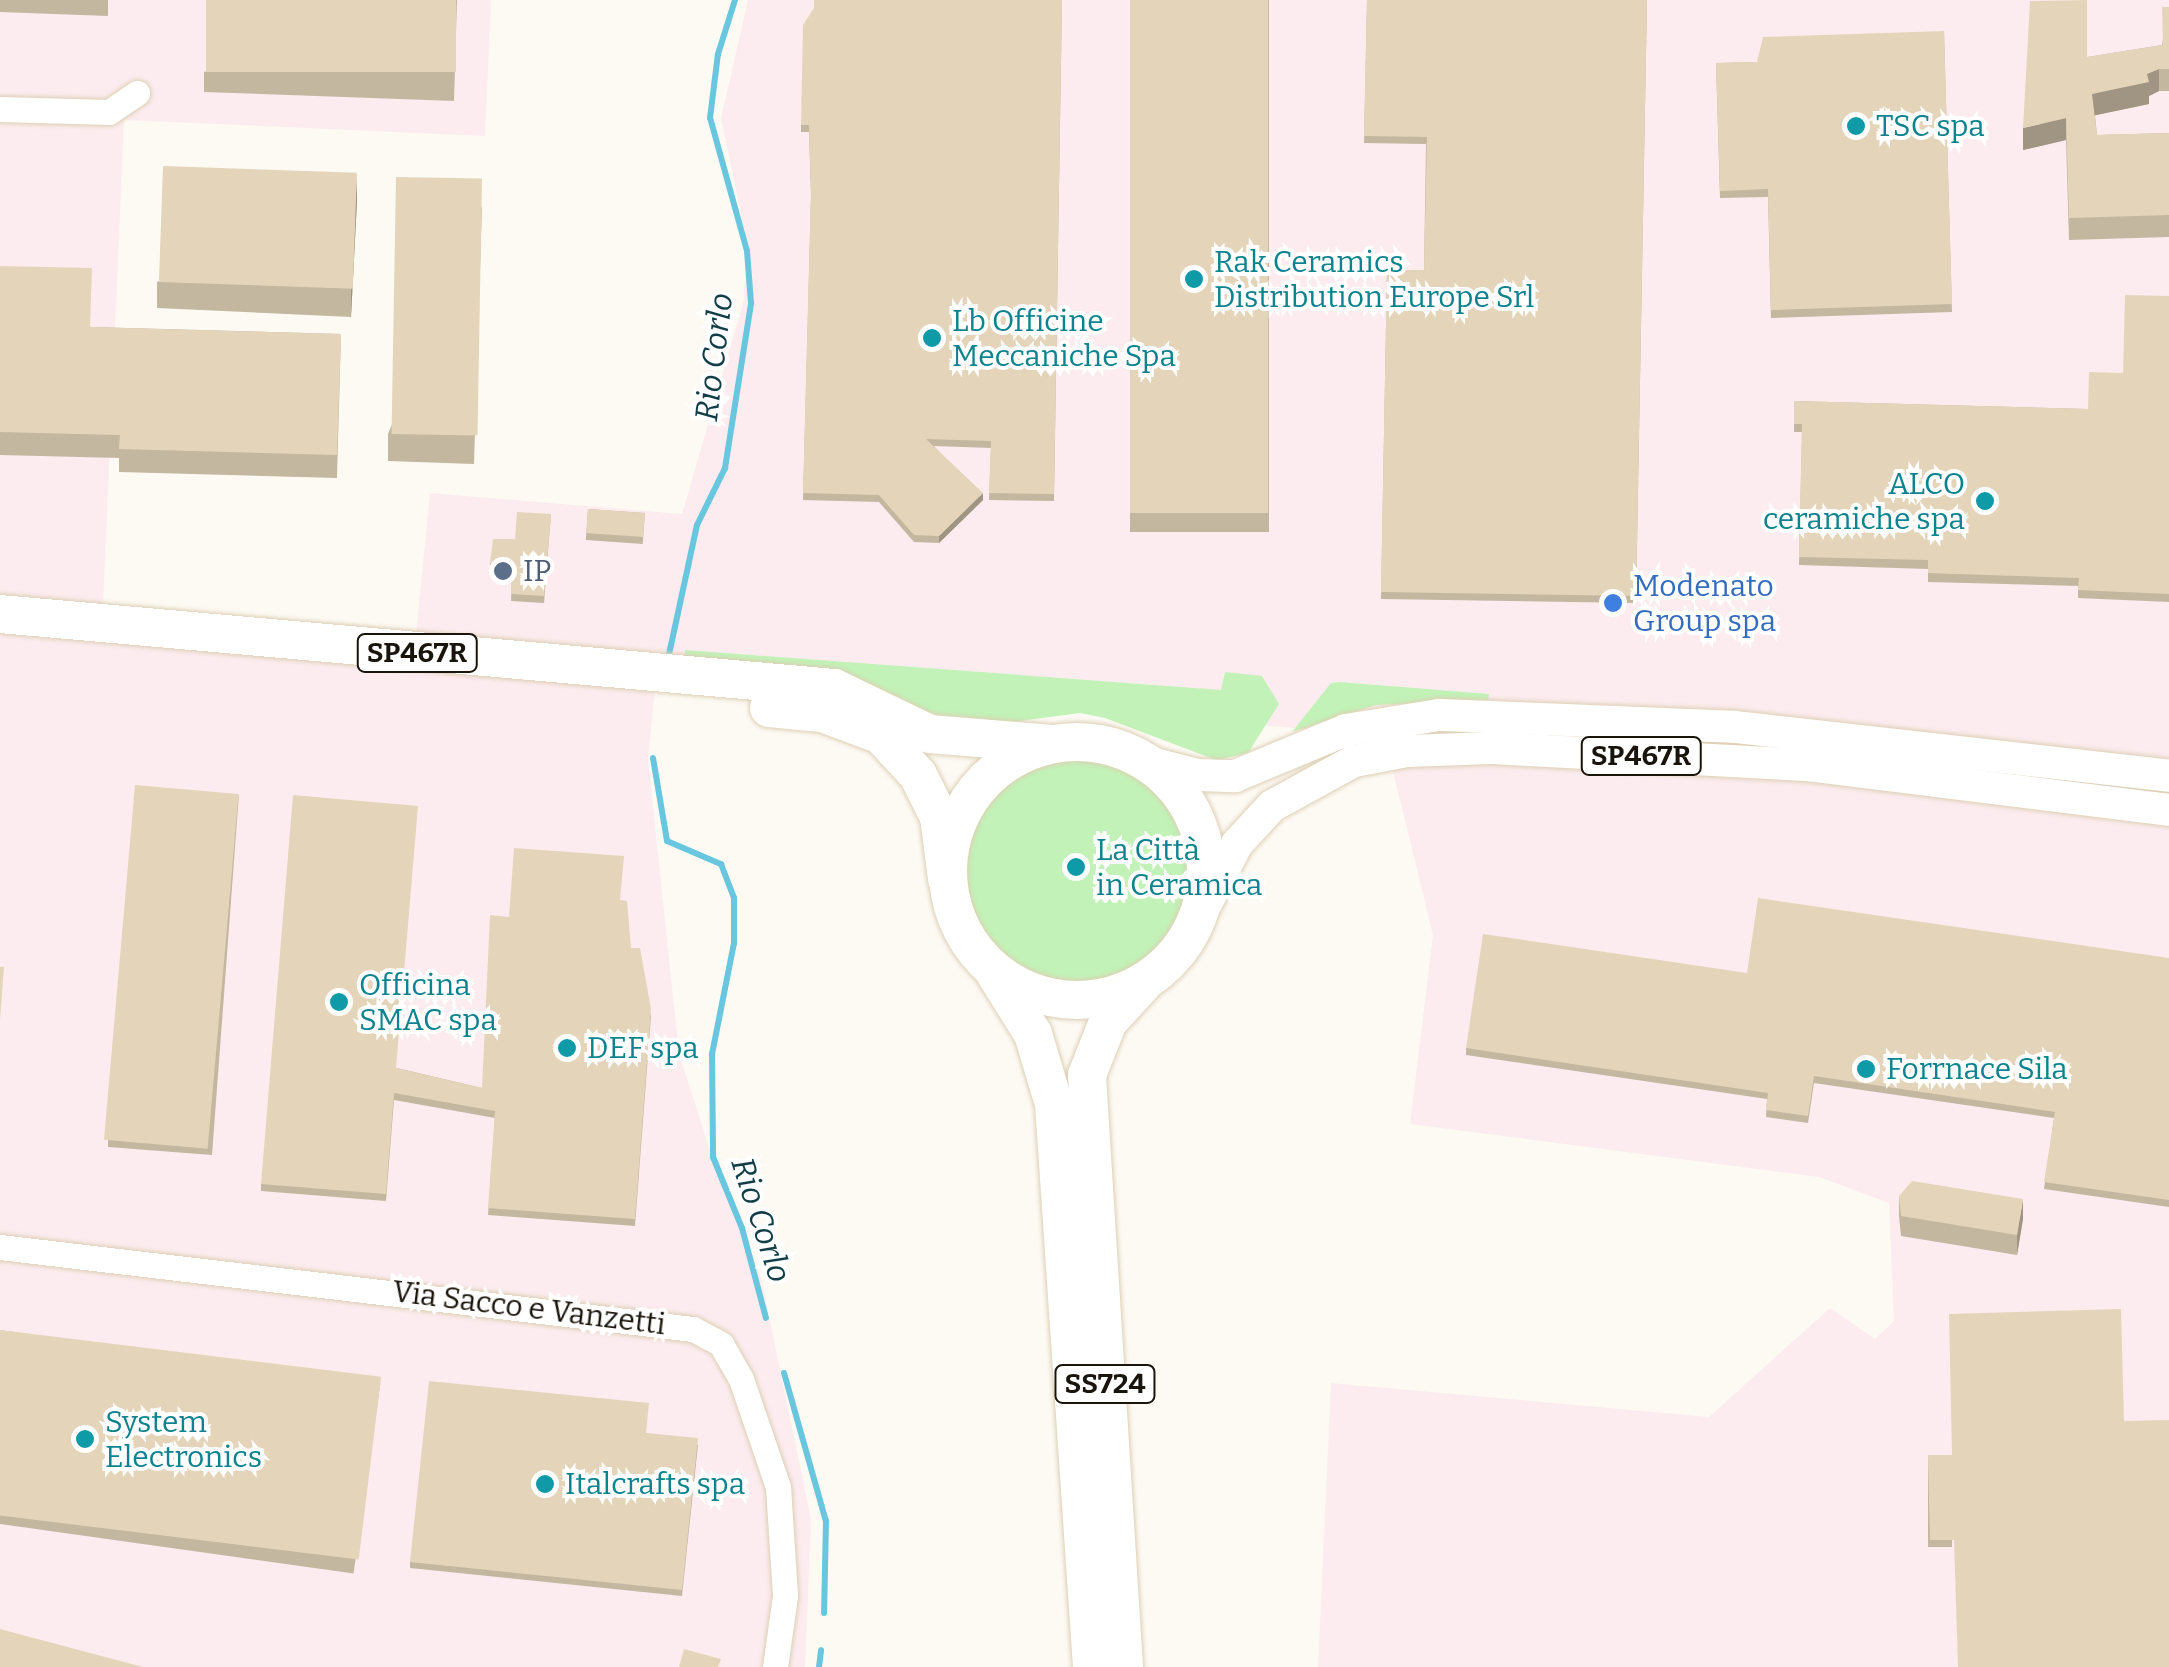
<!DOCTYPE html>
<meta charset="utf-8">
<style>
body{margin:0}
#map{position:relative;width:2169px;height:1667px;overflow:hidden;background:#fdfaf4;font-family:Bitter,serif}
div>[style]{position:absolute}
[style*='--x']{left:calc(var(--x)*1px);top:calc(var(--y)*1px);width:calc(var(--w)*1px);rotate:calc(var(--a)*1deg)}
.industrial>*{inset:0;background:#fcecf0}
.green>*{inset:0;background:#c2f2b7}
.round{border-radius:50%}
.stream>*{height:6px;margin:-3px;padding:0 3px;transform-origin:3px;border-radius:3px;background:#69c6df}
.roads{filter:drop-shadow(0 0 2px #ddcfb4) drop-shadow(0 0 2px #ddcfb4)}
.minor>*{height:25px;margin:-12.5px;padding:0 12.5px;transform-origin:12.5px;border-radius:12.5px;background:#fff}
.major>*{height:32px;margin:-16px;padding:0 16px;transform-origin:16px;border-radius:16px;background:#fff}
.highway>*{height:38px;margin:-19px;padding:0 19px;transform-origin:19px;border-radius:19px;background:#fff}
.highway>.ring{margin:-19px;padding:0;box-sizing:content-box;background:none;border:38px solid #fff;border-radius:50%}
.wall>*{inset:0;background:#c4b7a0;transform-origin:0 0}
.shaded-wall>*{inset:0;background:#a09582}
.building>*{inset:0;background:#e4d5ba;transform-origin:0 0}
.dots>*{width:28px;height:28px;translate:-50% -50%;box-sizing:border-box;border:5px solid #fff;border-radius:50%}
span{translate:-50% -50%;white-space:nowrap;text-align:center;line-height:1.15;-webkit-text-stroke:8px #fff;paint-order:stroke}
.shield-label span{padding:2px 8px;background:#fff;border:2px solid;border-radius:8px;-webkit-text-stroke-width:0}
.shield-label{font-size:28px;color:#1a150c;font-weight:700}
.culture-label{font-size:30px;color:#0d838f}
.left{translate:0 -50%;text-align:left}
.right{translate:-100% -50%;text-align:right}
.service-label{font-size:30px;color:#4e5e75}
.shop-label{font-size:30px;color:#366cbe}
.street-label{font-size:30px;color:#1a150c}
.water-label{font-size:32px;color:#123e48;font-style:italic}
</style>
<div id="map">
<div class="industrial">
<i style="clip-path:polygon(0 0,491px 0,485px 136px,124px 120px,102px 629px,414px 653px,430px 493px,682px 514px,744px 300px,747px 243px,721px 118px,748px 0,2169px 0,2169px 1667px,1318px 1667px,1331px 1383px,1709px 1417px,1830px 1308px,1875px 1339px,1894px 1321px,1889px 1203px,1819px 1177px,1410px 1124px,1433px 935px,1384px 735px,656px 678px,648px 758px,679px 1054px,719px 1178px,761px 1278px,811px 1519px,805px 1667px,0 1667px)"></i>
</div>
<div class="green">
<i style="clip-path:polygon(685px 650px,1221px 690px,1225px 672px,1262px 676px,1279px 704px,1248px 753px,1216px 760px,1105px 718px,1080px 713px,981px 726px,685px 667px)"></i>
<i style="clip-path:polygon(1331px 683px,1340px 682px,1489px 694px,1488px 700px,1376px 705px,1292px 732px)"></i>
<i class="round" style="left:962px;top:756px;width:228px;height:228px"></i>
</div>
<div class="stream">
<i style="--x:668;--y:659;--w:137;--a:-77.8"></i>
<i style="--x:697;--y:525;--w:64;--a:-63.8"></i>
<i style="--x:725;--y:468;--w:167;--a:-81"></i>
<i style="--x:751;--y:303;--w:52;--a:-94.4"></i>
<i style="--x:747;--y:251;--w:138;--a:-105.5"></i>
<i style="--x:710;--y:118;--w:64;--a:-82.9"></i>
<i style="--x:718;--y:54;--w:57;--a:-72.5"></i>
<i style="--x:653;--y:758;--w:84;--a:80.4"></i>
<i style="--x:667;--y:841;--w:59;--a:23.1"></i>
<i style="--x:721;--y:864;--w:36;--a:69"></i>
<i style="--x:734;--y:898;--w:45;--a:90"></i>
<i style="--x:734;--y:943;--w:113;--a:101.2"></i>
<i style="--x:712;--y:1054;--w:103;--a:89.4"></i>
<i style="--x:713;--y:1157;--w:77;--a:67.8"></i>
<i style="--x:742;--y:1228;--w:93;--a:75.1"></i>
<i style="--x:784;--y:1373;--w:154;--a:74.2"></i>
<i style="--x:826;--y:1521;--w:92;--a:91.2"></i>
<i style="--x:819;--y:1667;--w:17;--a:-83"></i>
</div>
<div class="roads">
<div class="minor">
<i style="--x:0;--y:109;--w:109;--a:1.6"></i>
<i style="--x:109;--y:112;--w:34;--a:-34"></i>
<i style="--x:0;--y:1247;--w:698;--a:6.75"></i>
<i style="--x:693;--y:1329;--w:32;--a:28"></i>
<i style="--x:721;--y:1344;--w:40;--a:60.3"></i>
<i style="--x:741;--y:1379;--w:114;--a:71.1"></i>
<i style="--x:778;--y:1487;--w:109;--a:86.3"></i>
<i style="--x:785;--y:1596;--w:72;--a:98"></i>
</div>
<div class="major">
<i style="--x:1147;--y:762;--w:52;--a:14.6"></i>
<i style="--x:1197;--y:775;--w:38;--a:2"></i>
<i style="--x:1235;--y:776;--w:120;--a:-22.5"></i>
<i style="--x:1346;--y:730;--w:94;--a:-9.2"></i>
<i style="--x:1439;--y:715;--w:296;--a:2.3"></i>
<i style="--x:1735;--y:727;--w:437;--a:6.4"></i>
<i style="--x:1192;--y:931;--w:98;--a:-62.7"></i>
<i style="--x:1237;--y:844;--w:52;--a:-47.4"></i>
<i style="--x:1272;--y:806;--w:94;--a:-28.8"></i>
<i style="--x:1354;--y:761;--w:54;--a:-10.7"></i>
<i style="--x:1407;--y:751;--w:83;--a:-2.1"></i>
<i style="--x:1490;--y:748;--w:318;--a:3.1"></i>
<i style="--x:1808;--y:765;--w:364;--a:7.1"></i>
</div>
<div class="highway">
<i style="--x:0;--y:614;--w:837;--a:5.07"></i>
<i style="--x:834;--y:688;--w:106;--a:25.6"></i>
<i style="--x:930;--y:734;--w:122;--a:4.7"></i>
<i style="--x:769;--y:708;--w:53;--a:5.4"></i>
<i style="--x:822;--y:713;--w:63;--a:20.4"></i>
<i style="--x:881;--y:735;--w:54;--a:47.2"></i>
<i style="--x:918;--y:775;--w:47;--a:63.4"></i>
<i style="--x:939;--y:817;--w:63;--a:82.6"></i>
<i class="ring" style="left:948px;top:742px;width:220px;height:220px"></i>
<i style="--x:996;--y:975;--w:70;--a:57.9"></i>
<i style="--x:1033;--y:1034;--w:73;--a:73.3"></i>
<i style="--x:1054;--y:1104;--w:564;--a:86.14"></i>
<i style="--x:1124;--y:1667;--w:593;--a:-93.58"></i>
<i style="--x:1087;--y:1075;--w:57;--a:-68.4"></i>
<i style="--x:1108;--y:1022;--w:52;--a:-47.4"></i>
</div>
</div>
<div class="wall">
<i style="clip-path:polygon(0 0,108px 0,108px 16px,0 12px)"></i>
<i style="clip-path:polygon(457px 0,454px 101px,204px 92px,204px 72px)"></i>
<i style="clip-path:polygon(1062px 0,1054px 501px,989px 500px,991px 448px,934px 446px,983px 500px,939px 543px,914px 542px,879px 502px,803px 500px,811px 196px,809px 132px,801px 132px,801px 125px)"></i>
<i style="left:1130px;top:0;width:139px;height:532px"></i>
<i style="clip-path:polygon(1367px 0,1647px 0,1636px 603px,1381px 599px,1387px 270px,1424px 270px,1426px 144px,1364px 143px)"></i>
<i style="clip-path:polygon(2169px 7px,2169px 91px,2159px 91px,2149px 96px,2149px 104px,2095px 115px,2097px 135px,2169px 133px,2169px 237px,2069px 240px,2066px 140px,2023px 150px,2087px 57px,2162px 45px)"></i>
<i style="clip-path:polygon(1944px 31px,1952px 312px,1771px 318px,1768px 197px,1720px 198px,1716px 63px,1757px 62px)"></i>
<i style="clip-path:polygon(357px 201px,351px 317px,157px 308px,157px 282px)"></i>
<i style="clip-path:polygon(482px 206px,474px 464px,388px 461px,388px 434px)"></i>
<i style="clip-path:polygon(0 266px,91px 327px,341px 334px,337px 478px,119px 472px,119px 458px,0 455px)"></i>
<i style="clip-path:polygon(2169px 296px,2169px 602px,2078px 598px,2078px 586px,1928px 582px,1928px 569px,1799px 565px,1802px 432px,1794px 432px,1794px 401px,2088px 409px,2123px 373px)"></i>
<i style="left:588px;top:509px;width:57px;height:31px;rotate:4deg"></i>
<i style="clip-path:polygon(551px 514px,544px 603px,511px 601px,512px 572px,490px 570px,490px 563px)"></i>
<i style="clip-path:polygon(239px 794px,212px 1155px,108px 1147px,108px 1140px)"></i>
<i style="clip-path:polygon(621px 900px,631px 948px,651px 1016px,635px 1226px,488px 1215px,495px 1118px,394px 1100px,386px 1201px,261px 1191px,261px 1184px,397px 1068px,482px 1088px,509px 917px)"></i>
<i style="clip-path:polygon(2169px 958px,2169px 1207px,2044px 1189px,2054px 1118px,1814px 1083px,1808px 1123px,1766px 1117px,1767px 1099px,1466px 1055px,1466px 1048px,1747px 973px)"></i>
<i style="clip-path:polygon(1899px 1196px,2023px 1219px,2017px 1255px,1901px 1236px,1899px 1216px)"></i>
<i style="left:0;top:1330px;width:384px;height:192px;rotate:8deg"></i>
<i style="clip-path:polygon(646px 1433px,698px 1445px,682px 1596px,410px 1568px,410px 1562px)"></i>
<i style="left:1928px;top:1455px;width:24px;height:92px"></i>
</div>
<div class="shaded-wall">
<i style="clip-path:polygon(2159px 69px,2159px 91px,2149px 96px,2149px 104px,2092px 116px,2092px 94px)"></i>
<i style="clip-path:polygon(2066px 118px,2066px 140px,2023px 150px,2023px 128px)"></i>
<i style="clip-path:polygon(357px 174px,357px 201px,351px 317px,351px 291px)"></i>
<i style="clip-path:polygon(983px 493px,983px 500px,939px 543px,939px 536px)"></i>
<i style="clip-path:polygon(2023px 1199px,2023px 1219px,2017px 1255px,2017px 1235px)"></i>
</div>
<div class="building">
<i style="left:206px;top:0;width:250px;height:72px"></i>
<i style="clip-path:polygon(814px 0,1062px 0,1054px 494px,989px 493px,991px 441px,926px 439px,983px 493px,939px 536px,914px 535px,879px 495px,803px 493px,811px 192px,809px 125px,801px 125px,803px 25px,814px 8px)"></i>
<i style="left:1130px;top:0;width:138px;height:513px"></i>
<i style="clip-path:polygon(1367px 0,1647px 0,1636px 596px,1381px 592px,1387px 270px,1424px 270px,1427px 137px,1364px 136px)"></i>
<i style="clip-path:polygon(2087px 0,2087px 57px,2163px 45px,2162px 7px,2169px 7px,2169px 69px,2159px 69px,2147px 74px,2149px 82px,2092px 94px,2097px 135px,2169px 133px,2169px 215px,2069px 218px,2066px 118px,2023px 128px,2030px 1px)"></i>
<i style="clip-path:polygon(1944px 31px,1952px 304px,1771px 310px,1768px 189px,1720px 191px,1716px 63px,1757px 62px,1763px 37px)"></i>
<i style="left:163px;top:166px;width:194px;height:116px;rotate:2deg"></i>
<i style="left:396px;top:177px;width:86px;height:257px;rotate:1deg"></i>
<i style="clip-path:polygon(0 266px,92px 268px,90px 327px,341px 334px,337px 455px,119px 449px,120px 435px,0 432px)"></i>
<i style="clip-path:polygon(2125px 295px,2169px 296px,2169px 594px,2078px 590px,2079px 578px,1928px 573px,1928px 560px,1799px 557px,1802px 424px,1794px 424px,1794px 401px,2088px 409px,2089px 372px,2123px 373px)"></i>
<i style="left:588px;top:509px;width:57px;height:24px;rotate:4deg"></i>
<i style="clip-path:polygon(517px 512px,551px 514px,544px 596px,511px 594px,512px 566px,490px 563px,493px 539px,515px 539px)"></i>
<i style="left:135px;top:785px;width:104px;height:356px;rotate:5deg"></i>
<i style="clip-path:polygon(293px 795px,418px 806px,396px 1068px,482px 1088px,490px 915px,509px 917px,514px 848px,624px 856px,620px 900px,627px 901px,631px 948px,640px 948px,651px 1009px,635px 1219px,488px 1208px,495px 1111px,394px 1093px,386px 1194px,261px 1184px)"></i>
<i style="clip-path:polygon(1758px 898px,2169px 958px,2169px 1200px,2044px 1182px,2055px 1112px,1814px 1076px,1808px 1116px,1766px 1110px,1768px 1093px,1466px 1048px,1483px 934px,1747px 973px)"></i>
<i style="clip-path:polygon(0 967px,4px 967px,0 1020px)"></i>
<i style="clip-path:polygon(1912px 1181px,2023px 1199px,2017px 1235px,1901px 1216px,1899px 1196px)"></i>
<i style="clip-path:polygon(2121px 1309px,2124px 1421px,2169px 1420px,2169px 1667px,1958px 1667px,1954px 1540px,1930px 1540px,1928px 1455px,1952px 1455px,1949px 1314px)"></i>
<i style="left:0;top:1330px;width:384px;height:184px;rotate:7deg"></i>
<i style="clip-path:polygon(429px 1381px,649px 1403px,646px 1433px,698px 1438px,682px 1590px,410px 1562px)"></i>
<i style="clip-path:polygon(0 1629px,143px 1667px,0 1667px)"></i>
<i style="clip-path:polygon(684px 1649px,721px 1659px,718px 1667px,679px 1667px)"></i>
</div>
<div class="dots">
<i style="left:1856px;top:126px;background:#0f9aa8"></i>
<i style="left:1194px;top:279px;background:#0f9aa8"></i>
<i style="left:932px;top:338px;background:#0f9aa8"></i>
<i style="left:1985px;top:501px;background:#0f9aa8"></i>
<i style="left:503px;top:571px;background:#5c6f8a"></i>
<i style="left:1613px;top:603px;background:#3f7fe0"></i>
<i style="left:1076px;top:867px;background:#0f9aa8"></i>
<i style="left:339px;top:1002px;background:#0f9aa8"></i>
<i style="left:567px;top:1048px;background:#0f9aa8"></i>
<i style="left:1866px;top:1069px;background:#0f9aa8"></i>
<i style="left:85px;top:1439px;background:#0f9aa8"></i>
<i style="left:545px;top:1484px;background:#0f9aa8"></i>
</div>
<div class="shield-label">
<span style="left:417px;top:653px">SP467R</span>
<span style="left:1641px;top:756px">SP467R</span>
<span style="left:1105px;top:1384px">SS724</span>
</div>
<div class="culture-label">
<span class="left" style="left:1876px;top:126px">TSC spa</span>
<span class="left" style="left:1214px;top:279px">Rak Ceramics<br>Distribution Europe Srl</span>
<span class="left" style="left:952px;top:338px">Lb Officine<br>Meccaniche Spa</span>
<span class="right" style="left:1965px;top:501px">ALCO<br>ceramiche spa</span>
<span class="left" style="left:1096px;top:867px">La Città<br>in Ceramica</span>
<span class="left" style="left:359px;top:1002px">Officina<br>SMAC spa</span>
<span class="left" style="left:587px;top:1048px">DEF spa</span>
<span class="left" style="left:1886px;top:1069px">Forrnace Sila</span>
<span class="left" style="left:105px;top:1439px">System<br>Electronics</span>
<span class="left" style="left:565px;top:1484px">Italcrafts spa</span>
</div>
<div class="service-label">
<span class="left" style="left:523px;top:571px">IP</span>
</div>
<div class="shop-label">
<span class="left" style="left:1633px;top:603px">Modenato<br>Group spa</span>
</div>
<div class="street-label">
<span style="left:529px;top:1308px;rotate:7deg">Via Sacco e Vanzetti</span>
</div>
<div class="water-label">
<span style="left:714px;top:357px;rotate:-83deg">Rio Corlo</span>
<span style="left:761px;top:1220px;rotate:72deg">Rio Corlo</span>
</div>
</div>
